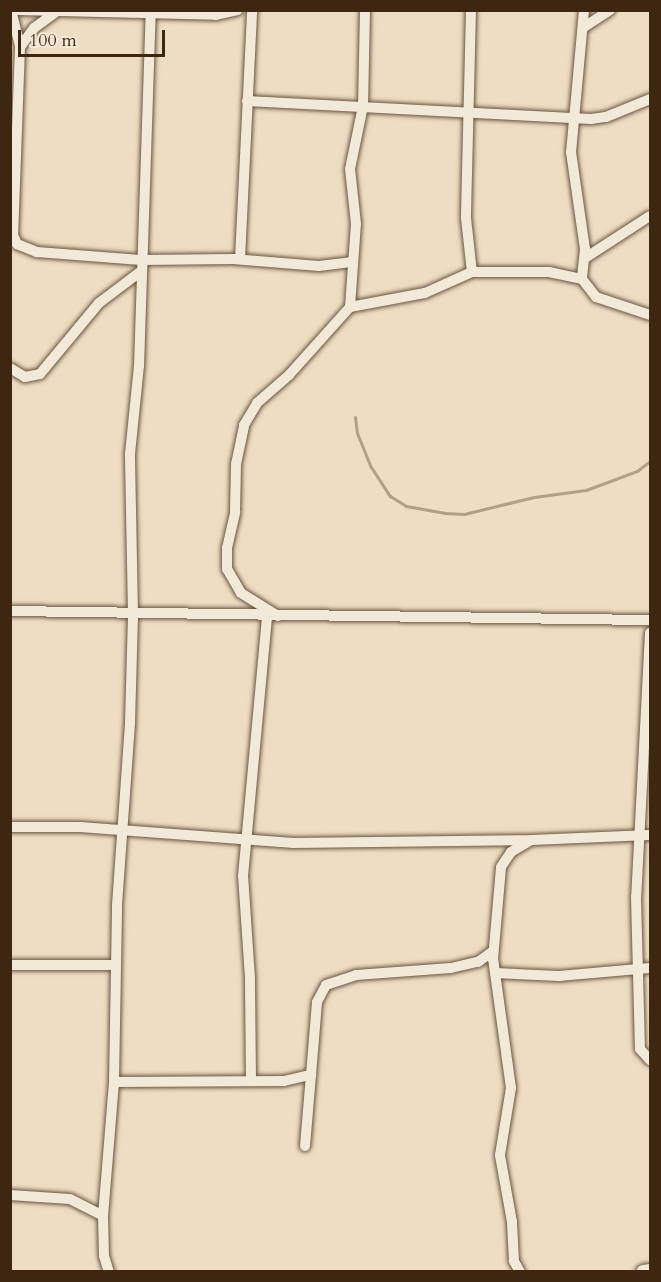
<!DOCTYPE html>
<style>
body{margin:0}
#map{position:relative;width:661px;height:1282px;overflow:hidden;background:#edddc3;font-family:Cardo,serif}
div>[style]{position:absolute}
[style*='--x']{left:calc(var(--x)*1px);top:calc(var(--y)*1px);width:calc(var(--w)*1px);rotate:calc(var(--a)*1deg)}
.stream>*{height:3px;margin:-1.5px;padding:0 1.5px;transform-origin:1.5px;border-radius:1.5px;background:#b19f86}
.roads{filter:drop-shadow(0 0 2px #69543d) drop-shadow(0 0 2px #69543d)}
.street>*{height:10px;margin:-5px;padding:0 5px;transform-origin:5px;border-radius:5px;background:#f3e9d8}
.secondary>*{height:15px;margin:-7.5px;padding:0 7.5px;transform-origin:7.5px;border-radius:7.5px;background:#f3e9d8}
span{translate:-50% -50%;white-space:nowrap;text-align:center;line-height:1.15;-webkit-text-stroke:6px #f3e9d8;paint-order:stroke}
.frame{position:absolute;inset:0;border:12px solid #3d2710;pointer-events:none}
.scale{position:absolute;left:18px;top:30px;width:147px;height:27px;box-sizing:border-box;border:3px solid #3d2710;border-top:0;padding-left:8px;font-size:18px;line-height:21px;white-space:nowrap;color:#3d2710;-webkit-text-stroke:4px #f3e9d8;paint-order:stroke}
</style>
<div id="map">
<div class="stream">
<i style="--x:355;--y:417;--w:16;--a:83"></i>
<i style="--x:357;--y:433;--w:37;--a:68"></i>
<i style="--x:371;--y:467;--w:35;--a:57"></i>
<i style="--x:390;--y:496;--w:19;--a:32"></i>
<i style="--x:406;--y:506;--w:40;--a:10"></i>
<i style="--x:445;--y:513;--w:19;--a:3"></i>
<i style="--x:464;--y:514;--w:72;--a:-13.7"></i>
<i style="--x:534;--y:497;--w:52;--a:-7.7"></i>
<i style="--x:586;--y:490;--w:54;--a:-20.4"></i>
<i style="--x:637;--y:471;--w:16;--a:-38"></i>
</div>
<div class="roads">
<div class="street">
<i style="--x:11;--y:10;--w:38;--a:76"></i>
<i style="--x:18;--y:10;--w:198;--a:1.4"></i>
<i style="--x:216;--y:15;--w:22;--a:-13"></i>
<i style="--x:471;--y:10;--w:208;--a:91.4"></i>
<i style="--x:466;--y:218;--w:54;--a:83.7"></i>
<i style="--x:472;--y:272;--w:77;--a:0"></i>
<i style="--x:549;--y:272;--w:34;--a:12"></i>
<i style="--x:584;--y:10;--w:143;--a:95.2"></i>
<i style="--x:571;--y:152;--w:98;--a:81.8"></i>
<i style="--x:585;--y:249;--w:30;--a:96"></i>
<i style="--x:582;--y:279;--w:23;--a:52"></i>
<i style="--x:596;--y:297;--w:57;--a:18.4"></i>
<i style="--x:56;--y:12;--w:27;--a:144"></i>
<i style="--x:34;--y:28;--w:24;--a:126"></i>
<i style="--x:20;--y:47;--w:188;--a:92.1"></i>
<i style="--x:13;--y:235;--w:10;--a:66"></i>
<i style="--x:17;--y:244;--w:22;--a:22"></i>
<i style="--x:37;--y:252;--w:104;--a:4.4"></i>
<i style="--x:141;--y:260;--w:92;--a:-0.6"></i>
<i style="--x:233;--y:259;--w:86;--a:4.7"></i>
<i style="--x:319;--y:266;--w:34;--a:-7"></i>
<i style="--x:584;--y:27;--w:31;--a:-33"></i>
<i style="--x:247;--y:101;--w:344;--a:3"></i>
<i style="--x:591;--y:119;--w:15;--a:-8"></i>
<i style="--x:606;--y:117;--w:48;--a:-22.2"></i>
<i style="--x:585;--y:258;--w:77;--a:-32.9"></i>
<i style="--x:240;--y:259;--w:249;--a:-87.2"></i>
<i style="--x:350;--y:307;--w:76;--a:-10.6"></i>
<i style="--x:425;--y:293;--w:51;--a:-24.1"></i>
<i style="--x:10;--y:368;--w:17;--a:31"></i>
<i style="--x:25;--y:377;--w:15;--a:-11"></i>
<i style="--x:40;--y:374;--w:92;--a:-50.3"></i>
<i style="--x:99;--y:303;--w:51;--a:-37.1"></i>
<i style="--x:10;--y:611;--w:640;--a:0.81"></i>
<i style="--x:278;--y:616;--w:44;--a:-148.1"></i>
<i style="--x:241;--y:593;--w:28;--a:-120"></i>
<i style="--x:227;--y:569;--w:21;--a:-90"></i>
<i style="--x:227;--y:548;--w:37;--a:-77"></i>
<i style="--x:235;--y:512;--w:48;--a:-88.8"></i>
<i style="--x:236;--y:464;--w:40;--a:-78"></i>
<i style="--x:244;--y:425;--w:26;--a:-59"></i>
<i style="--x:257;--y:403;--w:43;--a:-41.2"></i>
<i style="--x:289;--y:375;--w:91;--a:-48.1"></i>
<i style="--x:350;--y:307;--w:83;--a:-85.9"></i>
<i style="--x:356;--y:224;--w:55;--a:-96.2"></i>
<i style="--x:350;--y:169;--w:64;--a:-78.3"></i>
<i style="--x:363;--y:106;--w:96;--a:-88.8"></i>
<i style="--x:650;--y:633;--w:264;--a:93"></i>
<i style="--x:636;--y:897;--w:152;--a:88.5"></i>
<i style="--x:640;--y:1049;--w:15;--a:48"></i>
<i style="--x:10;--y:827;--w:70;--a:0"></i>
<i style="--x:80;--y:827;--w:214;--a:4.3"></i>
<i style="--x:293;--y:843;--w:235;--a:-0.7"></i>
<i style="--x:10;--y:965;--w:105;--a:0"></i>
<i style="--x:495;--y:973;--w:64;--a:2.7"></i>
<i style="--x:559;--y:976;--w:91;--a:-5"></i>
<i style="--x:251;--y:1080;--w:102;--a:-90.6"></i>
<i style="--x:250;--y:978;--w:102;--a:-93.9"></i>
<i style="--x:243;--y:876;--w:262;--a:-84.7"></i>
<i style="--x:114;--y:1082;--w:170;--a:-0.3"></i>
<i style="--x:284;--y:1081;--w:28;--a:-13"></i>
<i style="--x:311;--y:1075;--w:73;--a:-85.3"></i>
<i style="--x:317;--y:1002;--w:19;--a:-62"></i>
<i style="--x:326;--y:985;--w:32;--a:-18"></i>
<i style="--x:356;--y:975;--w:95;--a:-4.2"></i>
<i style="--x:451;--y:968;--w:28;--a:-13"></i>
<i style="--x:478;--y:962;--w:19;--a:-36"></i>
<i style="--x:305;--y:1146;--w:71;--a:-85.2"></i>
<i style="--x:10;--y:1195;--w:60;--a:3.8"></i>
<i style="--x:70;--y:1199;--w:37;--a:27"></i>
<i style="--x:103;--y:1216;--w:40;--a:88.6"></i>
<i style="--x:104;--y:1256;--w:17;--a:73"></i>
<i style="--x:103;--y:1216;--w:134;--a:-85.3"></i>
<i style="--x:114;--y:1082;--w:177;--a:-89"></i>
<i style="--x:117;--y:905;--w:182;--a:-85.9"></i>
<i style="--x:130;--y:723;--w:109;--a:-88.4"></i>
<i style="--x:133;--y:614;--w:160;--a:-91.1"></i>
<i style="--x:130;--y:454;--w:88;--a:-84.2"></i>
<i style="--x:139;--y:366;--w:356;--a:-88.1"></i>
<i style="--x:520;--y:1272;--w:13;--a:-119"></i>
<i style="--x:514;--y:1261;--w:39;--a:-93"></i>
<i style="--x:512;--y:1222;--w:68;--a:-100.2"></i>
<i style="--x:500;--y:1155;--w:68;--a:-80.7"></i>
<i style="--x:511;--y:1088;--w:130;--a:-97.9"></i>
<i style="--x:493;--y:959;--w:92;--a:-85"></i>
<i style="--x:501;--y:867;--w:18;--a:-56"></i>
<i style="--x:511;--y:852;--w:23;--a:-31"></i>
<i style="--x:531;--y:840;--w:119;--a:-2.4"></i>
</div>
<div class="secondary">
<i style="--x:643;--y:1272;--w:7;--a:-8"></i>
</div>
</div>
<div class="frame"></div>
<div class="scale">100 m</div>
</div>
